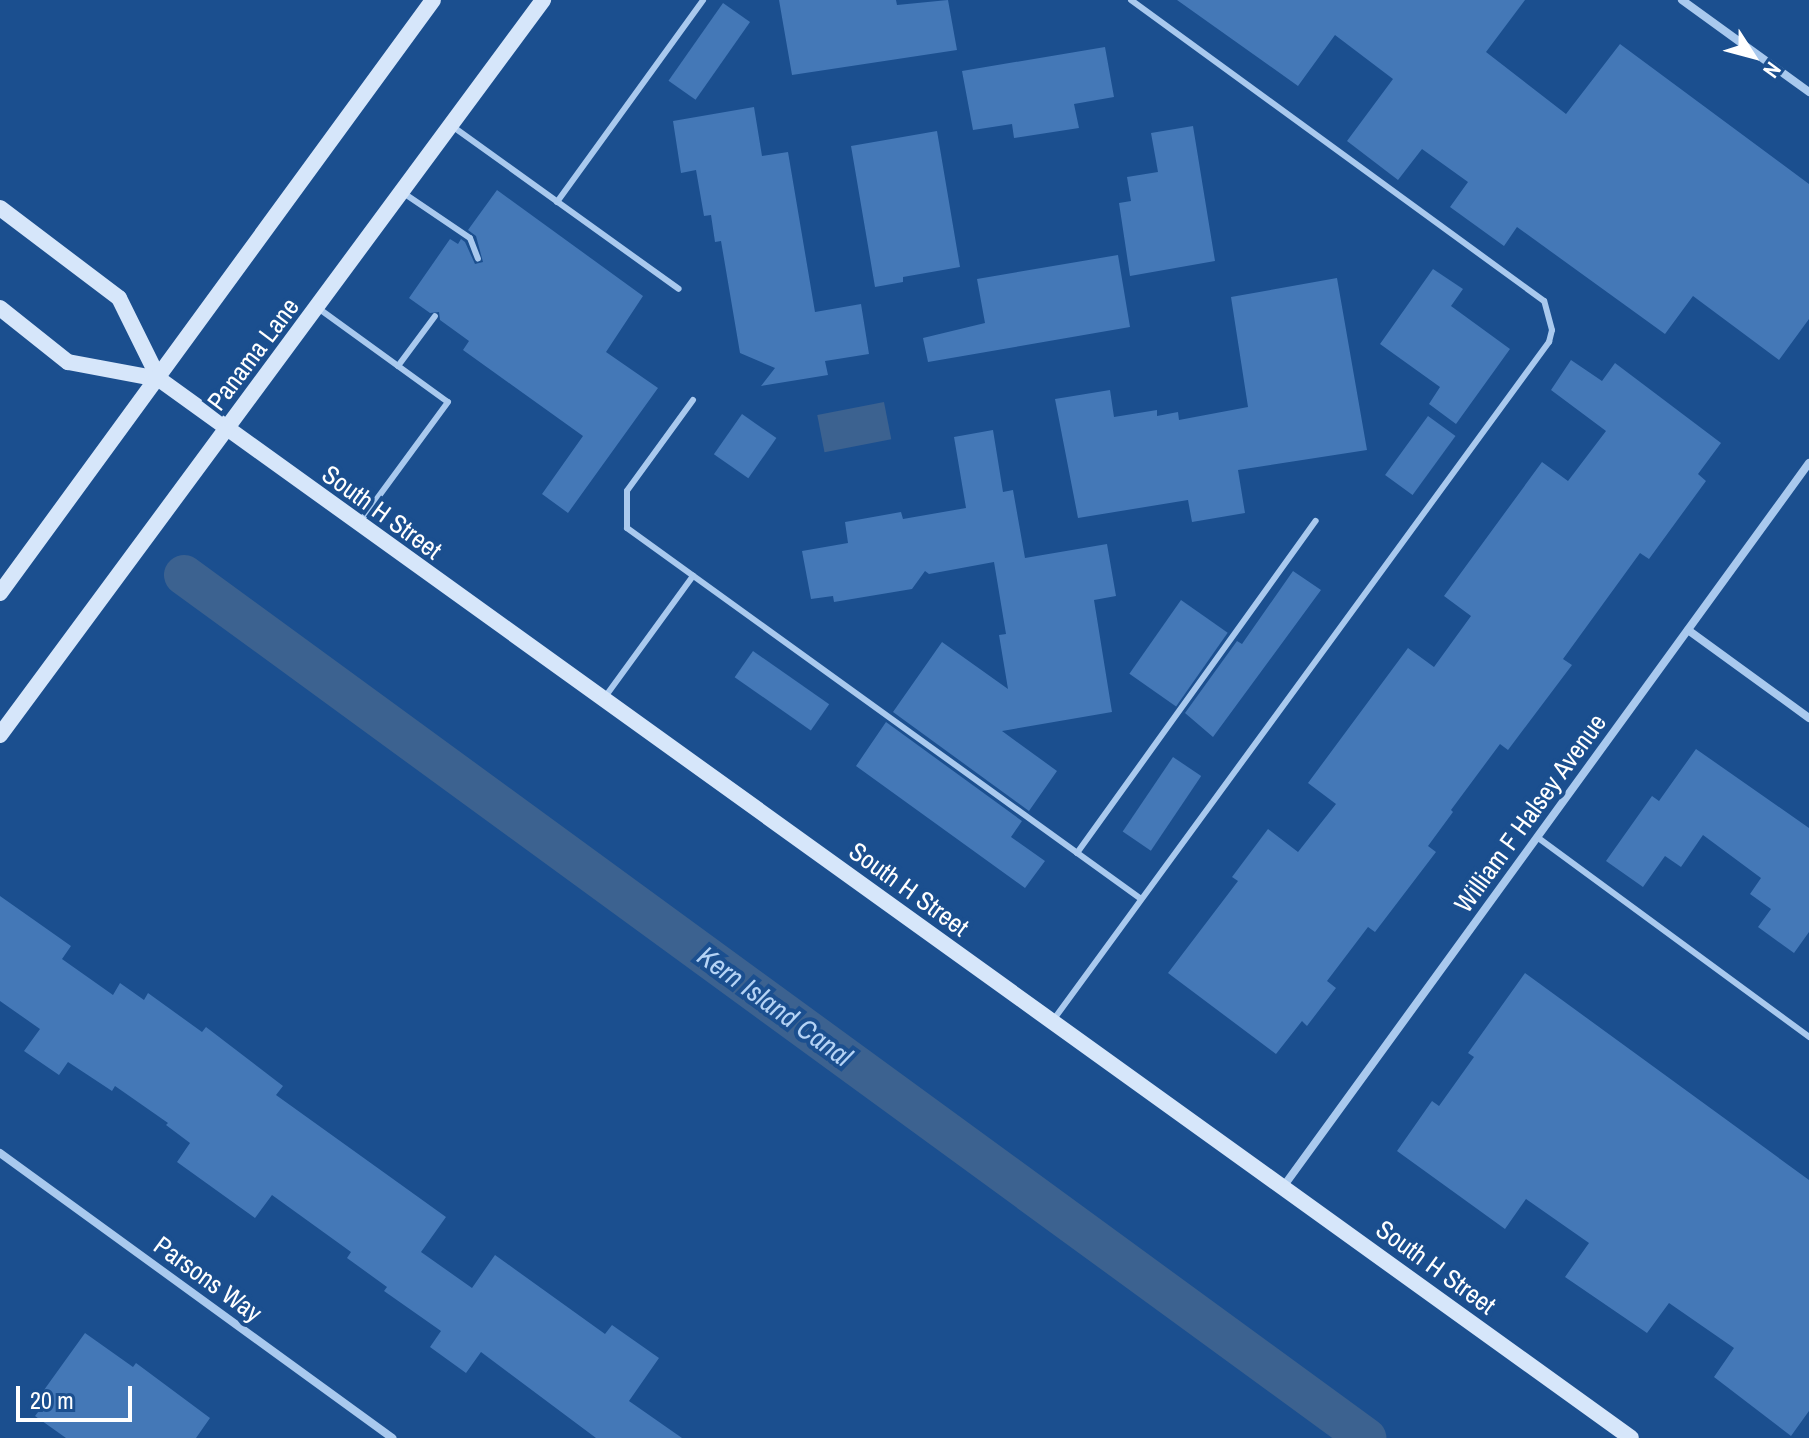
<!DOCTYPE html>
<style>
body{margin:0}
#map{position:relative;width:1809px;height:1438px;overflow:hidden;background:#1b4f8f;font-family:"Archivo Narrow",sans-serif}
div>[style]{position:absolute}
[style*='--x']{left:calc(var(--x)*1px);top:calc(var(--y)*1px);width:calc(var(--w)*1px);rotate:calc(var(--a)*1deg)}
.water>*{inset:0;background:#3c6290;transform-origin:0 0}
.canal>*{height:40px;margin:-20px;padding:0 20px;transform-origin:20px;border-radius:20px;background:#3c6290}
.building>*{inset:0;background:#4478b7;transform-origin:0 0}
.lane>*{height:6px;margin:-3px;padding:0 3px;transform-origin:3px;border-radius:3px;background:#a9c9ee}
.street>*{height:8px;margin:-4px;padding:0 4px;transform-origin:4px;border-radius:4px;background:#a9c9ee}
.secondary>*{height:16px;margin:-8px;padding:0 8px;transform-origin:8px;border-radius:8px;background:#d6e6fa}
span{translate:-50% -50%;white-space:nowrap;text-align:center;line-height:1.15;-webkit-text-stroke:8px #1b4f8f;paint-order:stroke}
.street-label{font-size:26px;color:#fff}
.water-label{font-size:28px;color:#b5d3f5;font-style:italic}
.north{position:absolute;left:1713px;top:16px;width:80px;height:80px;-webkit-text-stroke:6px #1b4f8f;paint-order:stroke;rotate:126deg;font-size:22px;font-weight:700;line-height:32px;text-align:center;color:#fff}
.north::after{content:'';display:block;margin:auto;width:28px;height:36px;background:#fff;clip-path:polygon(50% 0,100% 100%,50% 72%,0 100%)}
.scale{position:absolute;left:16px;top:1386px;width:116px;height:36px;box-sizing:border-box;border:4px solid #fff;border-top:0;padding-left:10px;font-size:24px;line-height:28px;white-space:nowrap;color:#fff;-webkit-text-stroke:6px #1b4f8f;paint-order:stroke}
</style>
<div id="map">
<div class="water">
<i style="left:884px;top:402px;width:38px;height:68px;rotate:79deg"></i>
</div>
<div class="canal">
<i style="--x:184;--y:575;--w:1464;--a:36.13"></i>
</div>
<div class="building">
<i style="clip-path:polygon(779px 0,896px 0,897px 5px,948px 0,957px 50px,792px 75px)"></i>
<i style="clip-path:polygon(1177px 0,1525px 0,1486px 52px,1566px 114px,1620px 44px,1809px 184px,1809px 319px,1779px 360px,1693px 296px,1665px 334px,1517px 227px,1504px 246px,1450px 207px,1468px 182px,1422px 149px,1398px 180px,1347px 141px,1393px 79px,1335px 35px,1298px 86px)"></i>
<i style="left:723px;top:3px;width:33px;height:95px;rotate:35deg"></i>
<i style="clip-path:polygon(1105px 47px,1114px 97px,1074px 104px,1079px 128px,1014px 138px,1012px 124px,973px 130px,962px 71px)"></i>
<i style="clip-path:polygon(754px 107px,762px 156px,788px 152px,815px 312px,861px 304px,869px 354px,825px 361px,828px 375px,761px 386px,775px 368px,740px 353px,721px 241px,715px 242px,711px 215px,704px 216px,696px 170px,681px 173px,673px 121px)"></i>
<i style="clip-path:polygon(1193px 126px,1215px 261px,1130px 276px,1119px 203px,1131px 201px,1127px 177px,1158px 172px,1151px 133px)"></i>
<i style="clip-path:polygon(937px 131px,960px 267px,903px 277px,903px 282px,875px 287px,851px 146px)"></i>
<i style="clip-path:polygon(497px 190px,643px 296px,606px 352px,658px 388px,568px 513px,542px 494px,583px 436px,463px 350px,469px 341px,440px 320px,439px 312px,430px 313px,409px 298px,450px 239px,458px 244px,461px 239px,465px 242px,475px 264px,483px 262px,476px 236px,468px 230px)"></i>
<i style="clip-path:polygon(1118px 255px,1130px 327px,928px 362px,923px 338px,985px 323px,977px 279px)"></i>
<i style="clip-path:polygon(1433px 269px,1463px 289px,1451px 306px,1510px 349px,1456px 424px,1429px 404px,1440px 387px,1380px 344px)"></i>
<i style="clip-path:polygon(1337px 278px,1367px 450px,1238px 470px,1245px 513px,1192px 522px,1188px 500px,1078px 518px,1055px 399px,1110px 390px,1114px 417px,1157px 410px,1157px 416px,1178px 412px,1179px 420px,1248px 407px,1231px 297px)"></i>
<i style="clip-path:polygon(1571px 360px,1602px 381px,1615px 363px,1721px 443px,1698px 474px,1706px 481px,1649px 559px,1640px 553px,1563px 659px,1572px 665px,1508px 750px,1500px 744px,1451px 810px,1453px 812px,1428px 846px,1436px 852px,1375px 932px,1368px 927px,1327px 981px,1336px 988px,1307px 1026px,1302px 1021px,1276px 1054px,1168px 973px,1238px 881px,1232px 877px,1268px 829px,1298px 852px,1336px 804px,1308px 783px,1408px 648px,1434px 667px,1471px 616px,1444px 596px,1542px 462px,1568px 481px,1606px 431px,1551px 390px)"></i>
<i style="left:742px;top:414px;width:42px;height:49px;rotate:35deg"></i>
<i style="left:1428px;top:416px;width:34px;height:73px;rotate:36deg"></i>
<i style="clip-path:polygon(993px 430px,1003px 492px,1013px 490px,1025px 558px,1107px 544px,1116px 596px,1094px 600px,1112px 712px,1002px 731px,1057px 771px,1029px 811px,893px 712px,942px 642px,1008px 689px,999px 635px,1006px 634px,994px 562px,929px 574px,925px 571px,912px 589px,834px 602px,833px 596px,811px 599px,802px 551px,848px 543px,845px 522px,901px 512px,903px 519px,966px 508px,954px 437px)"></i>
<i style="clip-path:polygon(1293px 571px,1321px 590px,1213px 737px,1185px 713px,1237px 641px,1242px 644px)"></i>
<i style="left:1181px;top:600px;width:57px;height:90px;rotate:35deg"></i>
<i style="left:753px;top:651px;width:93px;height:32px;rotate:35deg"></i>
<i style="clip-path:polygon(886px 722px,1022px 821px,1011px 837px,1045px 861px,1025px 888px,856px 766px)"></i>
<i style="clip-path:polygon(1696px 749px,1809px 828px,1809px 932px,1794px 953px,1758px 927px,1771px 909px,1750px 894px,1761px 878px,1703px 835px,1681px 867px,1665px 856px,1643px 887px,1606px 861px,1652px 796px,1659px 801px)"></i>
<i style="left:1173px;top:757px;width:34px;height:90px;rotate:34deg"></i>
<i style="clip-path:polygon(0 896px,71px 946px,62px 959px,113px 995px,120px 983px,144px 1000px,148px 993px,202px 1032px,206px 1027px,283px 1086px,276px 1095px,446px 1217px,421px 1252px,472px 1288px,495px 1255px,605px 1334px,612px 1325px,659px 1358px,629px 1401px,682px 1438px,596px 1438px,481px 1352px,466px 1373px,430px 1347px,441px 1331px,384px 1291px,387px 1287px,347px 1258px,351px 1252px,272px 1195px,255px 1218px,177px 1162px,190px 1143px,166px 1125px,168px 1123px,115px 1086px,112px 1091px,68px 1062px,59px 1075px,24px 1051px,40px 1029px,0 1001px)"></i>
<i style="clip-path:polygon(1525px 973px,1809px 1180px,1809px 1411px,1791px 1436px,1714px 1377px,1734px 1348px,1669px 1303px,1647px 1333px,1565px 1277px,1589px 1243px,1526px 1199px,1505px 1229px,1397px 1151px,1432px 1101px,1439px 1106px,1474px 1057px,1468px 1053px)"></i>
<i style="clip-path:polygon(85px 1333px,133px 1367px,136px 1363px,210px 1418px,196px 1438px,66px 1438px,35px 1416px,51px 1395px,44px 1390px)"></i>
</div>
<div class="lane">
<i style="--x:452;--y:126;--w:279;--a:35.7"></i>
<i style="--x:402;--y:192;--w:82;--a:34.1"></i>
<i style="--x:470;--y:238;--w:22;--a:69"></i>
<i style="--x:557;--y:202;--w:249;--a:-54.1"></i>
<i style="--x:318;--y:308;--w:160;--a:35.9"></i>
<i style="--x:448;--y:402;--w:149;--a:126.3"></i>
<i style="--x:398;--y:366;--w:62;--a:-53.5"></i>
<i style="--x:693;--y:400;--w:112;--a:126"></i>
<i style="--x:627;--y:491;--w:37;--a:90"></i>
<i style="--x:627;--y:528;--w:634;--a:35.82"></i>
<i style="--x:605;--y:697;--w:150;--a:-54"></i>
<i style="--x:1537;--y:837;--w:338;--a:36.3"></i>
<i style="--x:1077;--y:853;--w:409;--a:-54.3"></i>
<i style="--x:1054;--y:1019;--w:839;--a:-53.83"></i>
<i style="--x:1549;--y:342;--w:12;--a:-76"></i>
<i style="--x:1552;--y:330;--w:30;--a:-105"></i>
<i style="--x:1544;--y:301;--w:511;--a:-143.91"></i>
</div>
<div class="street">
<i style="--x:1682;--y:0;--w:157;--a:35.9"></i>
<i style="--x:1688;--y:630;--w:150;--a:36"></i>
<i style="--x:0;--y:1153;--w:485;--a:36"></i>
<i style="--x:1283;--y:1187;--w:895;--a:-54"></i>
</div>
<div class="secondary">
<i style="--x:0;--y:208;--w:149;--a:37.1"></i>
<i style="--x:119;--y:298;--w:90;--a:63.7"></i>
<i style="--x:0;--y:308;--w:87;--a:38.5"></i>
<i style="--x:68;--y:362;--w:93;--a:10.6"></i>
<i style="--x:159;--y:379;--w:1813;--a:35.73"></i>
<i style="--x:0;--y:593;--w:734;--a:-53.86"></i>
<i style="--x:0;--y:735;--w:914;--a:-53.54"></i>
</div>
<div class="street-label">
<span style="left:253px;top:354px;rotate:-53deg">Panama Lane</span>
<span style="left:382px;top:512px;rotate:36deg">South H Street</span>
<span style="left:1530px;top:813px;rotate:-54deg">William F Halsey Avenue</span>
<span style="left:909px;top:889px;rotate:36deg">South H Street</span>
<span style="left:1436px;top:1267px;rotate:36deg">South H Street</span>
<span style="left:208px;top:1279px;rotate:36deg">Parsons Way</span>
</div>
<div class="water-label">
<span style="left:775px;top:1006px;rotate:36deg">Kern Island Canal</span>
</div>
<div class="north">N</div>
<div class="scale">20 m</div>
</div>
